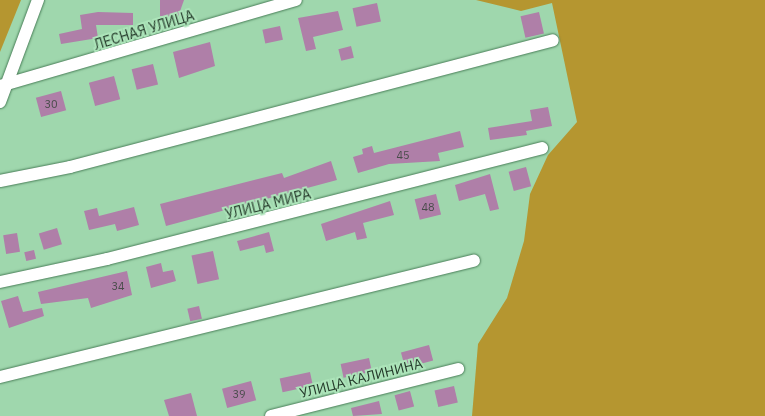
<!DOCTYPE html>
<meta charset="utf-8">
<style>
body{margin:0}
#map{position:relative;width:765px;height:416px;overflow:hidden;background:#9fd7ad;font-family:"IBM Plex Sans",sans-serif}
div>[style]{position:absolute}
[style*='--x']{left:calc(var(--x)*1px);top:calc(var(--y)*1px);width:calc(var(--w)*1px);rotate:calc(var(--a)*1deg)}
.forest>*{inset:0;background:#b59630}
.building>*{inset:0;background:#af7fa8;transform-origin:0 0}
.roads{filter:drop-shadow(0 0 1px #487d57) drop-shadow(0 0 1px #487d57)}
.minor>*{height:12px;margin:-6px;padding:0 6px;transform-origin:6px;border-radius:6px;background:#fff}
span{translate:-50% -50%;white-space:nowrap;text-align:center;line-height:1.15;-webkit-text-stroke:4px #ace4b9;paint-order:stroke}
.number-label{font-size:11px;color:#484c4a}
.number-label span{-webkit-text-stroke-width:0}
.street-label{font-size:14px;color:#253b2b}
</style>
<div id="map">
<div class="forest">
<i style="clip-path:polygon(0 0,21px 0,0 52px)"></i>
<i style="clip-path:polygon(476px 0,765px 0,765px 416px,472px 416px,478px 344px,507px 298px,524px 241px,530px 194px,548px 155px,577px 122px,552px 3px,521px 11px)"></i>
</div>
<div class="building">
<i style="clip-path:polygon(160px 0,184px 0,178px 17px,160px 16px)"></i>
<i style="left:377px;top:3px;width:19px;height:25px;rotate:78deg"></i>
<i style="clip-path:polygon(338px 11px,343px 30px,313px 37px,316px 49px,306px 51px,298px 18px)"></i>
<i style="clip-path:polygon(98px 12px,133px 13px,133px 25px,96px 25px,98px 38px,61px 44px,59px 34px,82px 29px,80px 15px)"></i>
<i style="left:539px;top:12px;width:22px;height:19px;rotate:77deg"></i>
<i style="left:280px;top:26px;width:14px;height:18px;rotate:78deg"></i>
<i style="clip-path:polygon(210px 42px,215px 66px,179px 78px,173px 52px)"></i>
<i style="left:351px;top:46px;width:12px;height:13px;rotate:76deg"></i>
<i style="left:153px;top:64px;width:21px;height:22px;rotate:76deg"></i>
<i style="left:114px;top:76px;width:24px;height:26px;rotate:75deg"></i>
<i style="left:61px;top:91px;width:20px;height:26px;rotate:75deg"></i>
<i style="clip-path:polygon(548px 107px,552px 126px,526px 131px,527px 135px,490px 140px,488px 128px,532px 121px,530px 110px)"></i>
<i style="clip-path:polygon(460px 131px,464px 147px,438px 153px,440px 161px,389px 164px,358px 173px,353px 157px,363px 154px,362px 149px,372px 146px,374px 153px)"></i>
<i style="clip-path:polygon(331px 161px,337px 180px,166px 226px,160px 204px,282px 173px,284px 178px)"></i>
<i style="left:526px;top:167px;width:20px;height:18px;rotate:75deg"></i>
<i style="clip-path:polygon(490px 174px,499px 209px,490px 211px,485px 194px,459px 201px,455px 185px)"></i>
<i style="left:436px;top:194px;width:21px;height:22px;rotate:76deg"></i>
<i style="clip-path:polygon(390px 201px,394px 215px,363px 223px,367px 238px,357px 240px,355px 232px,326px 241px,321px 224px)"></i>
<i style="clip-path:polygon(134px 207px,139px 225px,117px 231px,115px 224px,89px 230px,84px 211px,97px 208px,99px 216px)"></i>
<i style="left:57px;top:228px;width:17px;height:19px;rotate:73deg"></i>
<i style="clip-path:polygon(269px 232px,274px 251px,266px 253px,264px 245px,240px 251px,237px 241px)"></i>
<i style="left:17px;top:233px;width:19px;height:14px;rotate:81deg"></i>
<i style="left:34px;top:250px;width:9px;height:10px;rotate:77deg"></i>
<i style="left:213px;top:251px;width:29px;height:22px;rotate:78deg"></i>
<i style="clip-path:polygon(161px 263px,163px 272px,173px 270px,176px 281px,151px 288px,146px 267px)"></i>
<i style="clip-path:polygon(127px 271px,132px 295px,91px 308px,88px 298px,41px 304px,38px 292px)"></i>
<i style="clip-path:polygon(18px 296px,23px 312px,42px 308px,44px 316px,9px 328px,1px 301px)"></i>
<i style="left:199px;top:306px;width:13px;height:12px;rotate:77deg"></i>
<i style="left:429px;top:345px;width:16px;height:29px;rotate:75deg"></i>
<i style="left:369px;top:358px;width:14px;height:29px;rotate:78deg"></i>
<i style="left:310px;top:372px;width:14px;height:31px;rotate:78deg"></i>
<i style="left:251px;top:381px;width:20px;height:30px;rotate:75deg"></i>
<i style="left:454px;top:386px;width:17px;height:20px;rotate:77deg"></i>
<i style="left:410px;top:391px;width:16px;height:16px;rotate:75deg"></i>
<i style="clip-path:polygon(191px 393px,197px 416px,169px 416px,164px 400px)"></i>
<i style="clip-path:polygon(379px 401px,382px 414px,353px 416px,351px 408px)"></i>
</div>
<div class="roads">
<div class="minor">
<i style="--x:0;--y:86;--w:308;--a:-16.2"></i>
<i style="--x:0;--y:102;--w:109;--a:-69.6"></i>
<i style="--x:0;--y:181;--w:71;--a:-11.3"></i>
<i style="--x:70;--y:167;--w:499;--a:-14.7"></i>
<i style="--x:0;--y:282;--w:109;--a:-12.1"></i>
<i style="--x:107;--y:259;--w:449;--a:-14.3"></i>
<i style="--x:0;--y:377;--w:488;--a:-13.8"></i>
<i style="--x:271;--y:416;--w:193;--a:-14.1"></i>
</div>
</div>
<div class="number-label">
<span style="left:51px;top:104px">30</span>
<span style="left:403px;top:155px">45</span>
<span style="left:428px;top:207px">48</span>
<span style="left:118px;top:286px">34</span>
<span style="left:239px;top:394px">39</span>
</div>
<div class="street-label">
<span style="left:144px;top:30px;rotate:-17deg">ЛЕСНАЯ УЛИЦА</span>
<span style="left:268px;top:204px;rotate:-14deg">УЛИЦА МИРА</span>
<span style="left:361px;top:378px;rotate:-14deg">УЛИЦА КАЛИНИНА</span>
</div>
</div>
